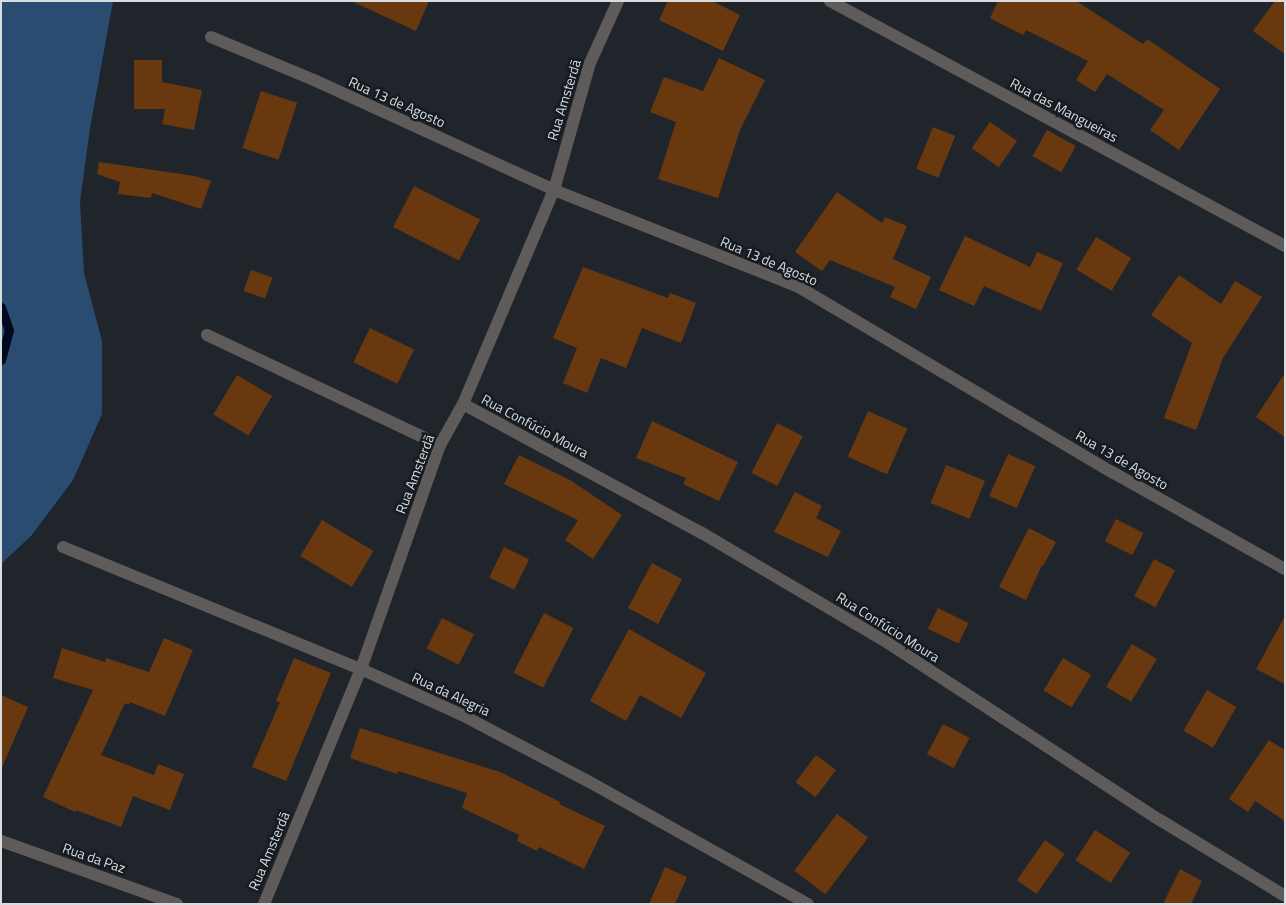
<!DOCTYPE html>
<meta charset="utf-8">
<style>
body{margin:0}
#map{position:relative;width:1286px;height:905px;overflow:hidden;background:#20252b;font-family:"Titillium Web",sans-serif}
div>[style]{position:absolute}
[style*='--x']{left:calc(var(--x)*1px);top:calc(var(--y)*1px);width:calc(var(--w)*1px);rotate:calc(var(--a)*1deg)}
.green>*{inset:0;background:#2b4c71}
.stream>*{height:9px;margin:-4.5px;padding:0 4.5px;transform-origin:4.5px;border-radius:4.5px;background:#00091e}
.building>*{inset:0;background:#6a380f;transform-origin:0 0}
.street>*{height:12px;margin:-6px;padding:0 6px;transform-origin:6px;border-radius:6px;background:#605b5b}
span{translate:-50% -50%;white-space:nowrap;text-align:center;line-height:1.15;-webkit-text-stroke:5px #161b21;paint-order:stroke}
.street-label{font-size:14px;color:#d9dde1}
.frame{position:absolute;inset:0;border:2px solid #d9dde1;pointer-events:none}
</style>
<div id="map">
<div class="green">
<i style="clip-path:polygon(1px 1px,113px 1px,90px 128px,80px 202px,84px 273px,102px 341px,102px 414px,73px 480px,31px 536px,1px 564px)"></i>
</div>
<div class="stream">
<i style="--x:1;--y:307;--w:24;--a:71"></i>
<i style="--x:9;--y:330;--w:31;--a:105"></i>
</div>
<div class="building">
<i style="clip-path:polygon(351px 1px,429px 1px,416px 31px)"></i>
<i style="clip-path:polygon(668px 1px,712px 1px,740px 15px,723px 51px,659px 20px)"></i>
<i style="clip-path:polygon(998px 1px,1076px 1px,1143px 44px,1147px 39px,1220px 89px,1179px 150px,1150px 130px,1164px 110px,1107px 74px,1095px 92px,1076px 80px,1088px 61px,1026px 30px,1023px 35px,990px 18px)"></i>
<i style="clip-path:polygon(1275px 1px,1285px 1px,1285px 54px,1253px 31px)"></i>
<i style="clip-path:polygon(719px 58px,765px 80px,740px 130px,718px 198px,658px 179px,676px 122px,650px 112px,664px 77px,703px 91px)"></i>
<i style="clip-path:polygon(134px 60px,162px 60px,162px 82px,202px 90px,194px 130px,162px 124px,165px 109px,134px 109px)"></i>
<i style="left:261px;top:91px;width:38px;height:60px;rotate:18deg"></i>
<i style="left:990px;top:122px;width:33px;height:32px;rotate:35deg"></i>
<i style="left:933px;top:127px;width:24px;height:45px;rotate:22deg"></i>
<i style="left:1047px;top:130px;width:33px;height:30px;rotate:29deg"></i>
<i style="clip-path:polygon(99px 162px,195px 176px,211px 181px,201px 209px,152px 193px,151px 198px,118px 194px,120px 182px,97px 174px)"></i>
<i style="left:414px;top:186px;width:74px;height:46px;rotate:27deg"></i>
<i style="clip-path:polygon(837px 192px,882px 223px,885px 217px,907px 226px,893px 259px,931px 277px,916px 309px,890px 297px,895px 287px,830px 260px,822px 271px,795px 252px)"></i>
<i style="clip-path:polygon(965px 236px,1030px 267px,1037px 252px,1063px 263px,1041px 311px,984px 286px,974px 306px,939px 290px)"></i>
<i style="left:1096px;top:237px;width:41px;height:38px;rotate:31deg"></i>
<i style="clip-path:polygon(583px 267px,668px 298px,670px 293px,696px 303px,681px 343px,642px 328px,626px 368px,601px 358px,587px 393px,563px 383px,577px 348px,553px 338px)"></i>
<i style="left:251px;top:270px;width:23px;height:22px;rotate:20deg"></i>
<i style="clip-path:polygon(1179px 275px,1221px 304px,1235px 281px,1262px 297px,1223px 358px,1196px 430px,1164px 418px,1192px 343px,1151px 315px)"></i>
<i style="left:370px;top:328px;width:49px;height:38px;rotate:26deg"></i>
<i style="clip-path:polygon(1285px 373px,1285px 437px,1256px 417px)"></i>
<i style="left:237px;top:375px;width:41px;height:46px;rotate:31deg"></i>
<i style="left:868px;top:411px;width:43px;height:50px;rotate:24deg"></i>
<i style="clip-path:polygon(652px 421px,738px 462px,719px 501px,683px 484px,686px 478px,636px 458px)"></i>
<i style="left:777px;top:423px;width:29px;height:56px;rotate:27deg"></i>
<i style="left:1008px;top:454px;width:30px;height:46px;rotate:24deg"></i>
<i style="clip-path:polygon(519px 455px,570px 480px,622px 515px,593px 559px,565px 540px,578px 520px,504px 484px)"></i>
<i style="left:946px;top:465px;width:42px;height:41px;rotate:22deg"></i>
<i style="clip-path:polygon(795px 492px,822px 506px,816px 518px,841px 531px,828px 557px,774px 532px)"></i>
<i style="left:1116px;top:519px;width:31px;height:25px;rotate:27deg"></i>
<i style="left:322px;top:520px;width:60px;height:42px;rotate:31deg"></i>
<i style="clip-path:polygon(1029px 528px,1056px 542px,1043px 566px,1042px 565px,1026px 600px,999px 587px)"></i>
<i style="left:504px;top:547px;width:28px;height:34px;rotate:26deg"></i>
<i style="left:1154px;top:559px;width:24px;height:42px;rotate:28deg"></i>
<i style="left:652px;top:563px;width:34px;height:51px;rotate:28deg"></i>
<i style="left:938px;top:608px;width:34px;height:23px;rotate:26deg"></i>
<i style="left:544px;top:613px;width:33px;height:67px;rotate:27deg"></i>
<i style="clip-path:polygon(1285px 616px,1285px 684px,1256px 669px)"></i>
<i style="left:442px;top:618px;width:36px;height:34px;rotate:27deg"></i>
<i style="clip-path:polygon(629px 629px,706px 673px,681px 718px,640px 695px,626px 721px,590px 701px)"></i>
<i style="clip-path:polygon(164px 638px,193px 650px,165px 716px,130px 702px,129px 705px,125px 703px,101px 755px,154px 775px,158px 764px,184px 774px,170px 810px,133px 796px,121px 827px,76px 810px,75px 812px,43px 797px,93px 690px,53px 678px,62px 648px,105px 662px,106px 658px,149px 672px)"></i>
<i style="left:1132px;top:644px;width:29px;height:50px;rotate:31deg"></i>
<i style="clip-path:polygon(294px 658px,331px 673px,286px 781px,252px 767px,280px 702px,276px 701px)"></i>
<i style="left:1063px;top:658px;width:33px;height:38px;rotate:31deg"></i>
<i style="left:1207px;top:690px;width:34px;height:47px;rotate:30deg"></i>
<i style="clip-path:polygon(1px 695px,28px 707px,1px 770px)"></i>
<i style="left:943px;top:724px;width:30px;height:34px;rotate:28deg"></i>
<i style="clip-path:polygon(360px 728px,500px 772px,560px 802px,559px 804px,605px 826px,584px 869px,539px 847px,537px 851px,517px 841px,519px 835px,462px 808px,467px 793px,398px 771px,397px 774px,350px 758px)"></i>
<i style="clip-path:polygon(1269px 740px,1285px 750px,1285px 821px,1255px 801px,1248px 812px,1229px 799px)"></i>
<i style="left:816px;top:755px;width:25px;height:34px;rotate:37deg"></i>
<i style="left:837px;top:814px;width:39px;height:71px;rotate:37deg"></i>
<i style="left:1095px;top:830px;width:42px;height:36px;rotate:33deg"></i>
<i style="left:1045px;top:840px;width:24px;height:49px;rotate:35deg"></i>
<i style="clip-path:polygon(665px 867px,687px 877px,675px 904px,649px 904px)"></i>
<i style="clip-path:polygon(1180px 869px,1202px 881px,1191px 904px,1163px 904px)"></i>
</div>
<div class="street">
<i style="--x:830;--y:1;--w:517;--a:28.3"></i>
<i style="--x:211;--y:37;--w:112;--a:22.7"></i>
<i style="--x:314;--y:80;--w:264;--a:24.6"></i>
<i style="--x:554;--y:190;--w:261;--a:21.6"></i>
<i style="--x:797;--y:286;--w:366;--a:30.6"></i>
<i style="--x:1112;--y:472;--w:198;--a:29.3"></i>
<i style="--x:207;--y:335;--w:258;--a:25.3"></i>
<i style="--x:463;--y:404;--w:272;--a:28.4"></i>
<i style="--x:702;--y:533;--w:216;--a:30.6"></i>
<i style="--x:888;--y:643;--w:325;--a:33.1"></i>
<i style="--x:1160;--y:820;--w:146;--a:31.3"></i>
<i style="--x:63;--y:547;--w:322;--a:22.3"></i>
<i style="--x:361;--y:669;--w:111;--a:24.5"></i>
<i style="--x:462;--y:715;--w:140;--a:27.7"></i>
<i style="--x:586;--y:780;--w:254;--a:29.2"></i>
<i style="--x:1;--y:841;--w:187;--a:19.7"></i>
<i style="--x:264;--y:904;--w:254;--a:-67.6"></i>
<i style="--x:361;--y:669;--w:238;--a:-70.6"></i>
<i style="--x:440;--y:445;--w:47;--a:-60.7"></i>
<i style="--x:463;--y:404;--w:233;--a:-67"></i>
<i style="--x:554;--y:190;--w:132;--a:-74.2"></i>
<i style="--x:590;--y:63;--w:68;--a:-65.7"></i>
</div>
<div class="street-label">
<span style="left:564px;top:100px;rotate:-73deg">Rua Amsterdã</span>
<span style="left:397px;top:102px;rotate:24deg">Rua 13 de Agosto</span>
<span style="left:1064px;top:110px;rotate:28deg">Rua das Mangueiras</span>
<span style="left:769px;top:261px;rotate:23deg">Rua 13 de Agosto</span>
<span style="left:535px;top:426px;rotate:28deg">Rua Confúcio Moura</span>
<span style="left:1122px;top:460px;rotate:30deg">Rua 13 de Agosto</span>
<span style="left:415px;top:474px;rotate:-69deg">Rua Amsterdã</span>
<span style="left:888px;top:627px;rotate:32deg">Rua Confúcio Moura</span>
<span style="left:451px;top:694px;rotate:25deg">Rua da Alegria</span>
<span style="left:269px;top:851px;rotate:-67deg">Rua Amsterdã</span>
<span style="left:94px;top:858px;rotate:19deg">Rua da Paz</span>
</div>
<div class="frame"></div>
</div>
